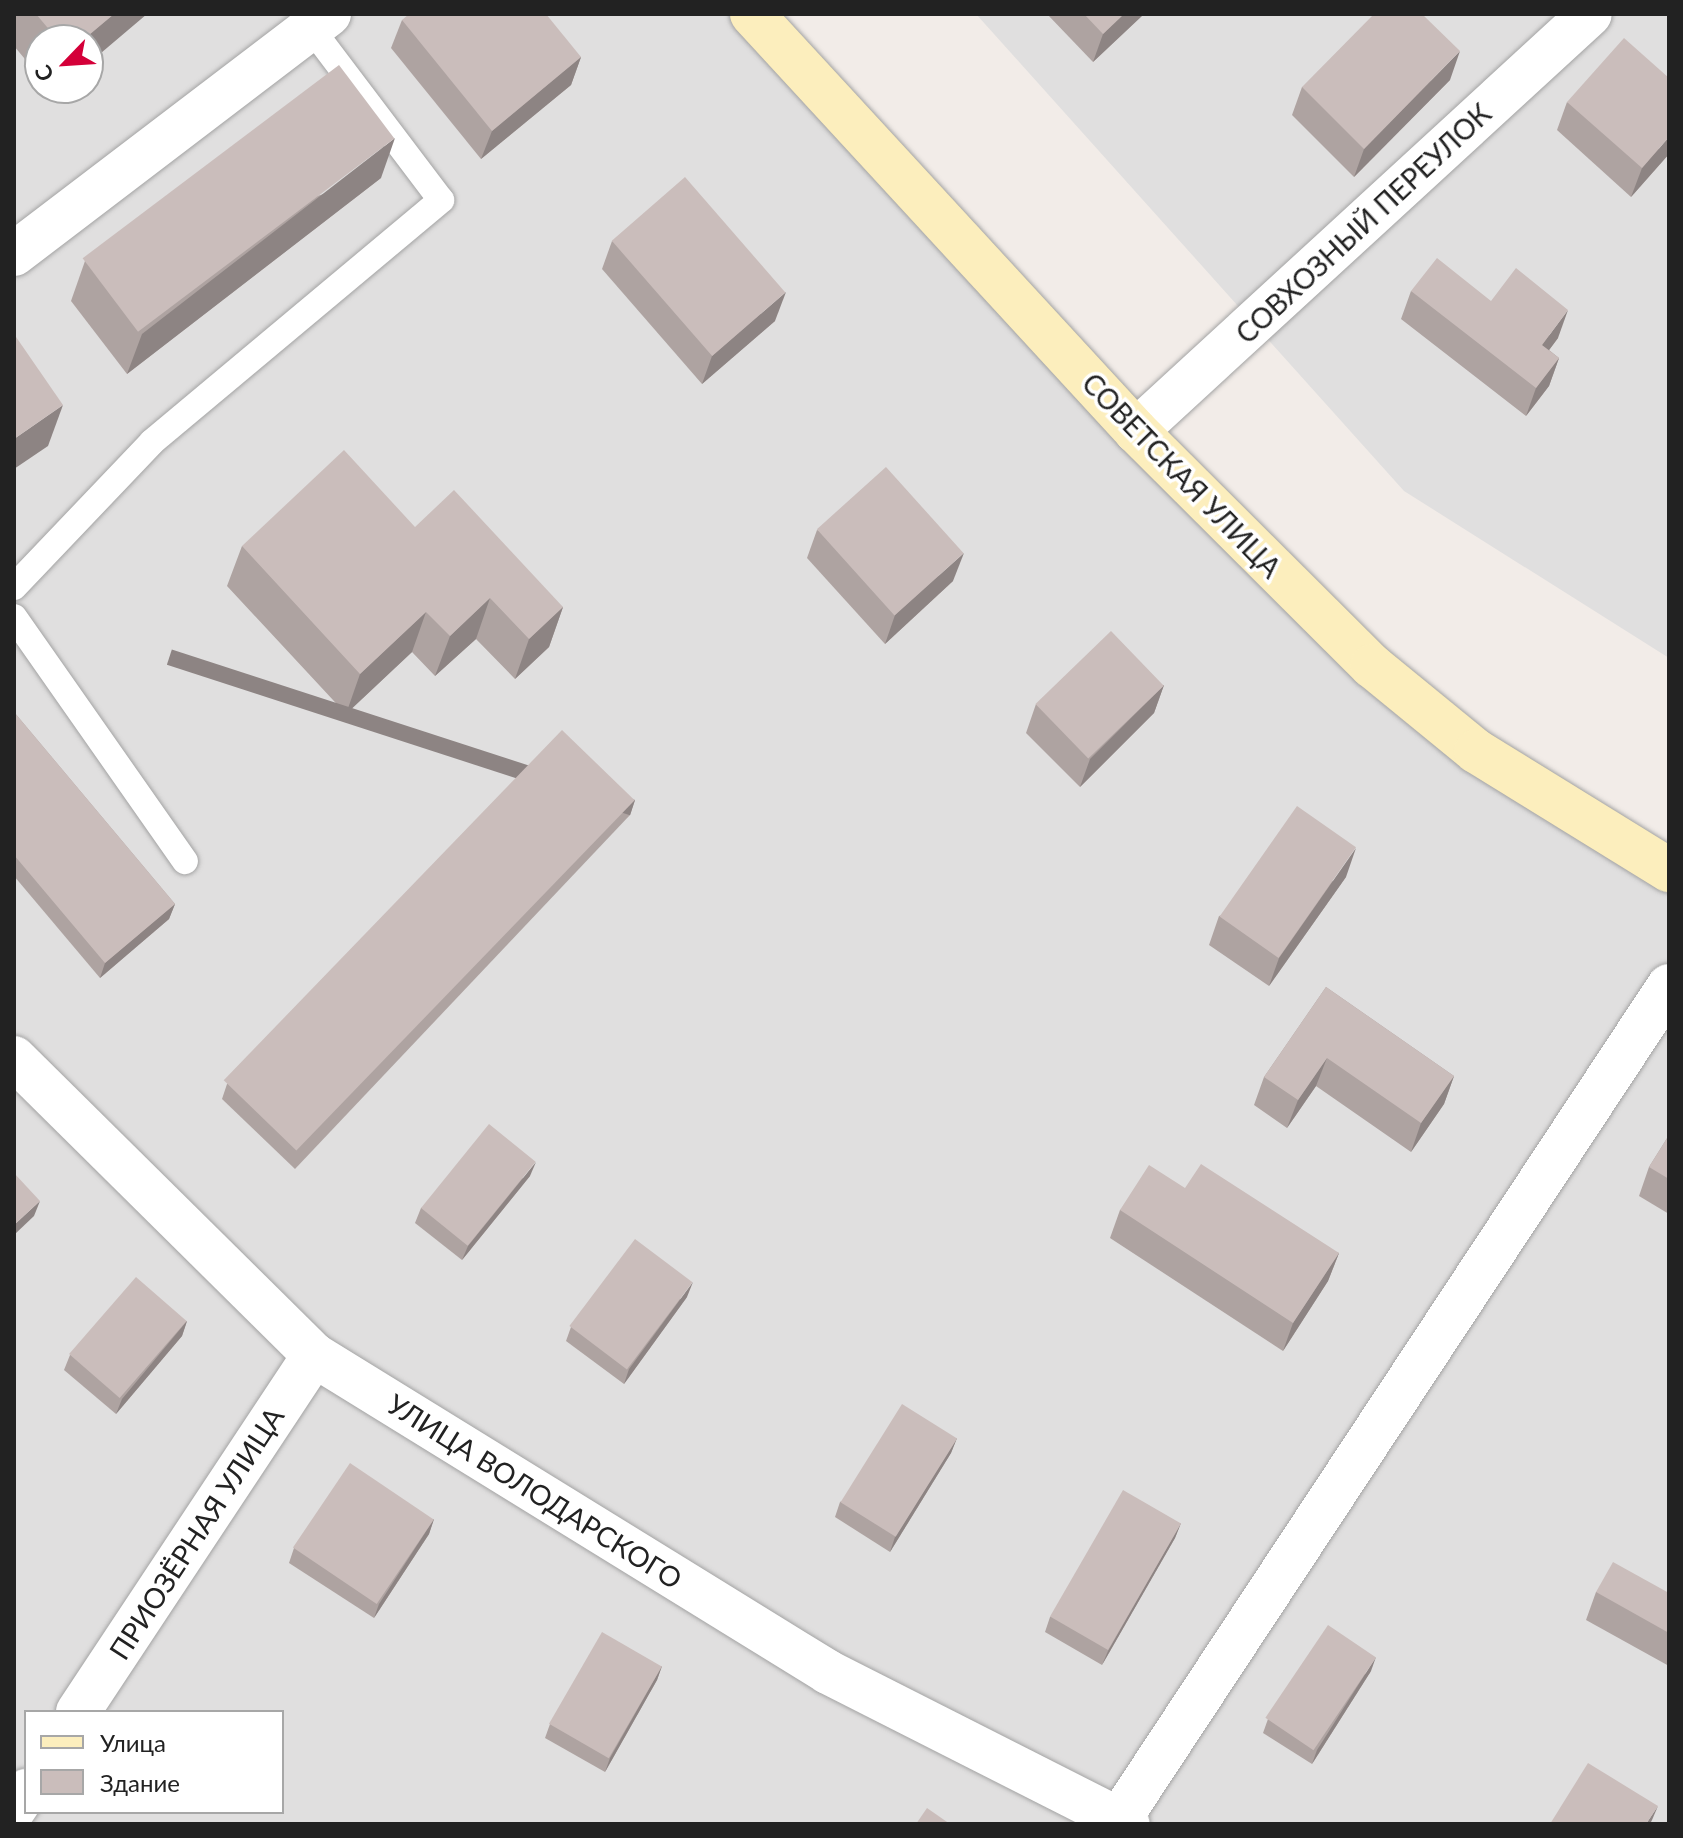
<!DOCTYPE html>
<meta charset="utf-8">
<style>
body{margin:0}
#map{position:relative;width:1683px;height:1838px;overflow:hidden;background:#f2ece8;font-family:Lato,sans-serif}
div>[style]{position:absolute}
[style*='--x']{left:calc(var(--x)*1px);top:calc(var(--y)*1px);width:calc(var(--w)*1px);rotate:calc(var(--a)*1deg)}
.residential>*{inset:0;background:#e0dfdf}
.roads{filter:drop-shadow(0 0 2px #a3a3a3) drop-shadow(0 0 2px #a3a3a3)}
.lane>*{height:26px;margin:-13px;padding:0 13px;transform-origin:13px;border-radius:13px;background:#fff}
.street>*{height:44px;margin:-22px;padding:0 22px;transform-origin:22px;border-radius:22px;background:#fff}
.secondary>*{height:44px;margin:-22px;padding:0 22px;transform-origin:22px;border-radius:22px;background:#fceebd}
.wall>*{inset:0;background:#aea3a1}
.shaded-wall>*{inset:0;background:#8d8483;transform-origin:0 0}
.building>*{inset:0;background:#cabdbb;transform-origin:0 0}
span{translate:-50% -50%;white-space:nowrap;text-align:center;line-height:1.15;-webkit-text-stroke:7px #fff;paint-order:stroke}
.street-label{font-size:28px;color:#222}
.frame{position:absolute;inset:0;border:16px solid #222;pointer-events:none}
.legend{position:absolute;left:24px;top:1710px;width:260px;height:104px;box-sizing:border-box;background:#fff;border:2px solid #a7a7a7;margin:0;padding:10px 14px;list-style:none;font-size:24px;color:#222}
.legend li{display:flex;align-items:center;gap:16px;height:40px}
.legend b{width:40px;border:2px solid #a7a7a7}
.north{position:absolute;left:24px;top:24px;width:80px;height:80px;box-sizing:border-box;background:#fff;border:2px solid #a7a7a7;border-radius:50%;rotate:245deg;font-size:22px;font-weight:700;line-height:32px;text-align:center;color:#222}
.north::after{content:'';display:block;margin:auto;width:28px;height:36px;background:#d40039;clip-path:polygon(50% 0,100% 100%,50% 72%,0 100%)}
</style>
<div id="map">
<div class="residential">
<i style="clip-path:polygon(evenodd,14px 14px,759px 14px,1260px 582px,1669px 861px,1669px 1824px,14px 1824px,14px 14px,40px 40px,88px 40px,88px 88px,40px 88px,40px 40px,14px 14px,26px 1712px,282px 1712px,282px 1812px,26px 1812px,26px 1712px)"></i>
<i style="clip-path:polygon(976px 14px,1669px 14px,1669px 658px,1404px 491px)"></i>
</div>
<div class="roads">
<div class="lane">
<i style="--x:14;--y:587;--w:200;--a:-46.4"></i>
<i style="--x:152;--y:442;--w:377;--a:-39.9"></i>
<i style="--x:441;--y:200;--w:216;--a:-127.1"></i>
<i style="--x:14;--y:617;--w:298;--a:55"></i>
</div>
<div class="street">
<i style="--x:14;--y:254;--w:396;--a:-37.3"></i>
<i style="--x:1136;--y:431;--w:616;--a:-42.57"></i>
<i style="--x:14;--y:1058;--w:422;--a:44.7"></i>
<i style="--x:314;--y:1355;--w:604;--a:31.66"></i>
<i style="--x:828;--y:1672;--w:336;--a:26.9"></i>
<i style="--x:78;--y:1712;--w:428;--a:-56.5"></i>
<i style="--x:14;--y:1809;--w:22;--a:-56"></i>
<i style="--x:1116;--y:1824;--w:1004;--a:-56.58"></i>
</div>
<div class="secondary">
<i style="--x:752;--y:14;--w:567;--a:47.36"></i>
<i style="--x:1136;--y:431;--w:333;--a:44.9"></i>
<i style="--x:1372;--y:666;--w:134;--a:39.3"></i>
<i style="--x:1476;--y:751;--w:227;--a:31.7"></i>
</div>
</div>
<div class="wall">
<i style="clip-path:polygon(14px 14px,147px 14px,88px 40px,40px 40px,40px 77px,14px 46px)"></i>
<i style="clip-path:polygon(1047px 14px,1144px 14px,1093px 62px)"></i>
<i style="clip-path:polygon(402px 20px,581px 57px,571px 85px,481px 159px,391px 48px)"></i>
<i style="clip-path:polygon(1450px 80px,1354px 177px,1292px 115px,1302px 87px)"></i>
<i style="clip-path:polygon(1567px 102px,1669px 154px,1631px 197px,1557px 130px)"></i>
<i style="clip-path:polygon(381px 178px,127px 374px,71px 301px,85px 261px)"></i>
<i style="clip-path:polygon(612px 241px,775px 321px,702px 384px,602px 269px)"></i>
<i style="clip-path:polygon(1411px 291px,1558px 338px,1549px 350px,1559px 358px,1549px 386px,1526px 416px,1401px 319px)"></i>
<i style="clip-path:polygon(817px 530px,953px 581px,885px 644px,807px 558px)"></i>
<i style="clip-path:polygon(242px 546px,563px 607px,549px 647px,515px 679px,476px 639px,435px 676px,412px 652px,346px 714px,227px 586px)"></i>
<i style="clip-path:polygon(1164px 685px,1154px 713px,1080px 787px,1026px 733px,1036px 704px)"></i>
<i style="clip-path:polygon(14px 712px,175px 904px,169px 919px,100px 978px,14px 876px)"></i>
<i style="clip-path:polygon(635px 800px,630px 815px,295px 1169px,222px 1099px,227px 1084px)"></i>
<i style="clip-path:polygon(1346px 877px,1269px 986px,1209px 945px,1219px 916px)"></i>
<i style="clip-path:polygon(1326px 987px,1454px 1076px,1444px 1104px,1411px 1152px,1316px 1086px,1287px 1128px,1254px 1105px,1264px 1077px)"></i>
<i style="clip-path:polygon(1669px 1135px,1669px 1214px,1639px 1196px,1649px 1167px)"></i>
<i style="clip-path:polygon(530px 1176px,462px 1260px,415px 1223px,421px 1208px)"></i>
<i style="clip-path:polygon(1185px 1188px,1339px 1253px,1328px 1281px,1283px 1351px,1110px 1238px,1120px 1210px)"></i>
<i style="clip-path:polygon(687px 1297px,624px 1384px,566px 1341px,571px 1327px)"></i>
<i style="clip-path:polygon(187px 1321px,182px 1336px,116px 1414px,64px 1370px,70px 1355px)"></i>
<i style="clip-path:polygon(957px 1438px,951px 1453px,890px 1552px,835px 1517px,840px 1502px)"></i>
<i style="clip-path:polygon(434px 1519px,429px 1534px,374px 1618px,289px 1563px,294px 1548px)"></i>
<i style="clip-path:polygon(1181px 1523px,1175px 1538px,1102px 1665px,1045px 1632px,1050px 1617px)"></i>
<i style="clip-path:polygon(1596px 1592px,1669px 1593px,1669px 1666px,1586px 1620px)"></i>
<i style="clip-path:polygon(662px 1666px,657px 1680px,605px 1772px,545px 1738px,550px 1724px)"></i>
<i style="clip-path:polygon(1371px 1671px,1312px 1764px,1263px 1733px,1268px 1719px)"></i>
</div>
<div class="shaded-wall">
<i style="clip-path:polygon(114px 14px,147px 14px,88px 64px,88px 40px,83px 40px)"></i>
<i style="clip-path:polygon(1124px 14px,1144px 14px,1093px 62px,1103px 34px)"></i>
<i style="clip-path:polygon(1460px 51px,1450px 80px,1354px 177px,1364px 149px)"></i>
<i style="clip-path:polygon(581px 57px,571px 85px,481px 159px,492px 131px)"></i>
<i style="clip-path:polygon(1669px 137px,1669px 154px,1631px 197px,1642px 168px)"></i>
<i style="clip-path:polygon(395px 138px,381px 178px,127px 374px,142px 334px)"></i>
<i style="clip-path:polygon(786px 292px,775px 321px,702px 384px,712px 356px)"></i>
<i style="clip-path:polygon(1568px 310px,1558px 338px,1532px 373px,1542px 345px)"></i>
<i style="clip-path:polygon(1559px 358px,1549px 386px,1526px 416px,1536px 388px)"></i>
<i style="clip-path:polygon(63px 405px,48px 446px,14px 469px,14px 439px)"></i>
<i style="clip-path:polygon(964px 553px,953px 581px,885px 644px,895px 615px)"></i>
<i style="clip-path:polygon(490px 598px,476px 639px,435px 676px,450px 636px)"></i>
<i style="clip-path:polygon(563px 607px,549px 647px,515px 679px,529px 639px)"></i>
<i style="clip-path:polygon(426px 612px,412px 652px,346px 714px,360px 674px)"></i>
<i style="clip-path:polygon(1164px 685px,1154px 713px,1080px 787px,1090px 759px)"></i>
<i style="left:635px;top:800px;width:16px;height:487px;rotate:108deg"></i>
<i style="clip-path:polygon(1356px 848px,1346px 877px,1269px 986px,1279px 958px)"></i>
<i style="clip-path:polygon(175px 904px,169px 919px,100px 978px,105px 963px)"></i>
<i style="clip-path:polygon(1327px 1058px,1316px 1086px,1287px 1128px,1298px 1100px)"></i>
<i style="clip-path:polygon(1454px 1076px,1444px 1104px,1411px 1152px,1421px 1123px)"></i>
<i style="clip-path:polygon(536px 1162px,530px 1176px,462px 1260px,468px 1246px)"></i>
<i style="clip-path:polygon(40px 1201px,34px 1216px,14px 1235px,14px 1225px)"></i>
<i style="clip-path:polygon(1339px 1253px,1328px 1281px,1283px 1351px,1293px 1323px)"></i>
<i style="clip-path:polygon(693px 1282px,687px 1297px,624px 1384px,629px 1369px)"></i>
<i style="clip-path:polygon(187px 1321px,182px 1336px,116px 1414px,122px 1399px)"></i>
<i style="clip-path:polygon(957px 1438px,951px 1453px,890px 1552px,895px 1537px)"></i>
<i style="clip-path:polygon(434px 1519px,429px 1534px,374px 1618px,379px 1604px)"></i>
<i style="clip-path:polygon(1181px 1523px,1175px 1538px,1102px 1665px,1108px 1651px)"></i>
<i style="clip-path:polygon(1376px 1657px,1371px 1671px,1312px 1764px,1317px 1750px)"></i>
<i style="clip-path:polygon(662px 1666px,657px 1680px,605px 1772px,610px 1758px)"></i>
<i style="clip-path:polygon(1658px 1806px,1652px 1820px,1650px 1824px,1646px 1824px)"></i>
</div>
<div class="building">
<i style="clip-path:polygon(36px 14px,114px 14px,83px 40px,58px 40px)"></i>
<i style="clip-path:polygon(409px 14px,546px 14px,581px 57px,492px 131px,402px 20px)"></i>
<i style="clip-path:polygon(1084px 14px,1124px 14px,1103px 34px)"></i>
<i style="clip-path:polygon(1374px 14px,1422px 14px,1460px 51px,1364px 149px,1302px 87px)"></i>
<i style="clip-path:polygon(1624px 38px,1669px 78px,1669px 137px,1642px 168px,1567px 102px)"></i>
<i style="left:339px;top:65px;width:92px;height:321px;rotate:53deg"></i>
<i style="left:685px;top:177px;width:153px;height:97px;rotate:49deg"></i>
<i style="clip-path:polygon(1437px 258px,1491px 301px,1516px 268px,1568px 310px,1542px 345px,1559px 358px,1536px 388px,1411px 291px)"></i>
<i style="clip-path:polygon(14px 334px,63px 405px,14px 439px)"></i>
<i style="clip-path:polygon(344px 450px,415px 527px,454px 490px,563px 607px,529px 639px,490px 598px,450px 636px,426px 612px,360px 674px,242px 546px)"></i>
<i style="left:886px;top:467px;width:116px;height:93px;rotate:48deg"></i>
<i style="left:1111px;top:631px;width:76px;height:105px;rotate:46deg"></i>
<i style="clip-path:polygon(14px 712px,175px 904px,105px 963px,14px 855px)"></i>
<i style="left:562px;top:730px;width:101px;height:487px;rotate:44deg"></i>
<i style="left:1297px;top:806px;width:72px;height:135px;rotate:35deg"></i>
<i style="clip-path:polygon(1326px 987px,1454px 1076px,1421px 1123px,1327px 1058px,1298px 1100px,1264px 1077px)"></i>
<i style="left:489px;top:1124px;width:60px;height:108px;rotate:39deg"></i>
<i style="clip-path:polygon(1669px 1135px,1669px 1179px,1649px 1167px)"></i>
<i style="clip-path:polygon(1201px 1164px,1339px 1253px,1293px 1323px,1120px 1210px,1149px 1165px,1185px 1188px)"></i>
<i style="clip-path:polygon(14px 1173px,40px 1201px,14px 1225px)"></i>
<i style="left:635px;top:1239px;width:72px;height:109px;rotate:37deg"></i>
<i style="left:136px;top:1277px;width:67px;height:102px;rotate:41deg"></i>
<i style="left:902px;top:1404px;width:65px;height:116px;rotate:32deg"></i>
<i style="left:350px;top:1463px;width:101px;height:102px;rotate:34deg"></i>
<i style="left:1123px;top:1490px;width:67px;height:146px;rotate:30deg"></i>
<i style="clip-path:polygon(1613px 1562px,1669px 1593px,1669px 1633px,1596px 1592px)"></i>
<i style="left:1328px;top:1625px;width:58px;height:112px;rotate:34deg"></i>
<i style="left:602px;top:1632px;width:69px;height:106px;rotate:30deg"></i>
<i style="clip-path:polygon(1588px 1763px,1658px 1806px,1646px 1824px,1550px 1824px)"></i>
<i style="clip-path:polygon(927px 1808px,950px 1824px,916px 1824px)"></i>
</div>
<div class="street-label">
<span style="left:1363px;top:223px;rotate:-43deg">СОВХОЗНЫЙ ПЕРЕУЛОК</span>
<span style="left:1182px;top:475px;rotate:46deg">СОВЕТСКАЯ УЛИЦА</span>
<span style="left:535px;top:1491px;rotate:32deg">УЛИЦА ВОЛОДАРСКОГО</span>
<span style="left:196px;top:1533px;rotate:-57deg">ПРИОЗЁРНАЯ УЛИЦА</span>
</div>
<div class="frame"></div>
<ul class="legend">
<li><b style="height:10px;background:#fceebd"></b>Улица</li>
<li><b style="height:22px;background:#cabdbb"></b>Здание</li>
</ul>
<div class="north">С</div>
</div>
